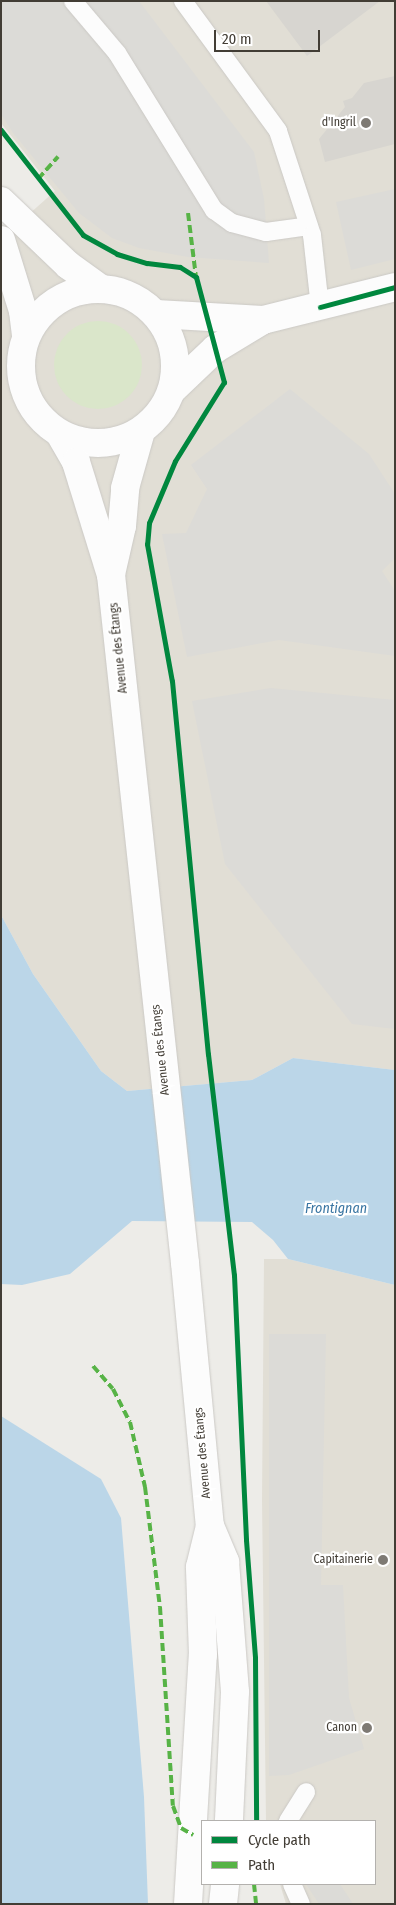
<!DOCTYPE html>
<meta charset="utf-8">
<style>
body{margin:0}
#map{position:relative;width:396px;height:1905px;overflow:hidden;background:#edece8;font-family:"Fira Sans Condensed",sans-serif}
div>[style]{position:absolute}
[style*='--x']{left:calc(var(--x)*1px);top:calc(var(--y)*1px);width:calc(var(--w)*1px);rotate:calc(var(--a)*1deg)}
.residential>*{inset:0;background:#e1ded5}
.green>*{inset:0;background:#dae6ca}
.round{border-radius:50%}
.parking>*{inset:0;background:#dcdbd7}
.water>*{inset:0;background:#bbd6e8}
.building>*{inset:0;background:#d7d5d0}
.roads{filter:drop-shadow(0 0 1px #cbc9c5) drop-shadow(0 0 1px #cbc9c5)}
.service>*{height:18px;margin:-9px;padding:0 9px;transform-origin:9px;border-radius:9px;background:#fcfcfc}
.minor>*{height:28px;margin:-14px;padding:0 14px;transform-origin:14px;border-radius:14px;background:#fcfcfc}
.tertiary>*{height:28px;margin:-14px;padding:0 14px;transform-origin:14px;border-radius:14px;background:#fcfcfc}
.tertiary>.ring{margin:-14px;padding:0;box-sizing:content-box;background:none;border:28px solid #fcfcfc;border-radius:50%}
.quiet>*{height:4px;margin-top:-2px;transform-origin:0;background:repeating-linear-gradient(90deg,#57b346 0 8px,transparent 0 12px)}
.cycleway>*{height:5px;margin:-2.5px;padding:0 2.5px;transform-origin:2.5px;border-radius:2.5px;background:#00873e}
.dots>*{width:14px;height:14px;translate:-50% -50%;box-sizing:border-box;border:2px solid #fff;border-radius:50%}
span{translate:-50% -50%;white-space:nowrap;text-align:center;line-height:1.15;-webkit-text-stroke:4.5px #fff;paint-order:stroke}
.poi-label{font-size:12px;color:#423d35}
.right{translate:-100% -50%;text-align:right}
.street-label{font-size:12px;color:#423d35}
.water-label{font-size:14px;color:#3975a2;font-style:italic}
.frame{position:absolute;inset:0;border:2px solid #423d35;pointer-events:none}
.legend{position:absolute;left:201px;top:1820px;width:175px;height:65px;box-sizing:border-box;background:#fff;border:1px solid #b3b1ae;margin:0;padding:6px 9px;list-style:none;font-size:15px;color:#423d35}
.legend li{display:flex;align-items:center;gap:10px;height:25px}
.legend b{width:25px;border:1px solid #b3b1ae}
.scale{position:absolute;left:214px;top:30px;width:106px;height:22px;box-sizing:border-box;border:2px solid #423d35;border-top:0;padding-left:6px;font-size:15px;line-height:18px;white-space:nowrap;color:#423d35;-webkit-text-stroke:4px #fff;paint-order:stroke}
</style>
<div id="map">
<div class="residential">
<i style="clip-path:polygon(1px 1px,395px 1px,395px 1070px,293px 1058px,252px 1080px,127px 1091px,101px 1071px,33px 974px,1px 915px,1px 239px,55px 191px,1px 123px)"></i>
<i style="clip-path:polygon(264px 1259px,288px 1259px,395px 1285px,395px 1904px,286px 1904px,280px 1884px,375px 1884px,375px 1821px,266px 1821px,262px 1500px)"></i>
</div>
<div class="green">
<i class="round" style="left:54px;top:321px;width:88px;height:88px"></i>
</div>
<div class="parking">
<i style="clip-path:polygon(1px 1px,139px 1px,254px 152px,264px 199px,269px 263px,188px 257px,139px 248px,112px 238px,79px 213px,13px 133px,1px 114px)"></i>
<i style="clip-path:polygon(395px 189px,395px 259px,351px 270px,336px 202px)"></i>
<i style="clip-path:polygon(290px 389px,369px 454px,395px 494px,395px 558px,382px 571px,395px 591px,395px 656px,279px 640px,187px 657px,162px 534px,186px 533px,207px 489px,191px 465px)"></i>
<i style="clip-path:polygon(271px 688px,395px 700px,395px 1029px,352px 1024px,225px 864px,192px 701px)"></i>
<i style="clip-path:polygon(269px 1334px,326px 1334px,321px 1585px,343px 1585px,349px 1698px,364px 1749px,289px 1775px,269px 1776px)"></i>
<i style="clip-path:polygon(306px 1884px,340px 1884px,353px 1904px,319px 1904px)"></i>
</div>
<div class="water">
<i style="clip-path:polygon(1px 915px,33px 974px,101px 1071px,127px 1091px,252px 1080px,293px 1058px,395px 1070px,395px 1285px,288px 1259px,273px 1240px,252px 1222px,132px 1221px,70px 1274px,22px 1285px,1px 1284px)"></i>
<i style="clip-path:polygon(1px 1416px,101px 1479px,121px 1518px,144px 1797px,148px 1904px,1px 1904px)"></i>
</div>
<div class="building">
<i style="clip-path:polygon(266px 1px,380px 1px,307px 56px)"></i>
<i style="clip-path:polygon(395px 76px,395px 144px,325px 162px,319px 139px,345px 107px,343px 101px,352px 98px,364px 83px)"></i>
</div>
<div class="roads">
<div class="service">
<i style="--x:73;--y:1;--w:68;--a:49.8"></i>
<i style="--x:117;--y:53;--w:185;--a:58.3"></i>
<i style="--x:214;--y:210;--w:22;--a:36"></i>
<i style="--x:232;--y:223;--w:35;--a:15"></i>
<i style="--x:266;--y:232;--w:43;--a:-7.9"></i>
<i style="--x:183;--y:1;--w:161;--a:53.8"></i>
<i style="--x:278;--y:131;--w:109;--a:71.9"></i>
<i style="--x:312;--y:235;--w:72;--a:83.7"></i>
<i style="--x:288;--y:1821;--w:34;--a:-58"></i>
<i style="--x:292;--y:1884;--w:22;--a:66"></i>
</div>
<div class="minor">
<i style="--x:156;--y:314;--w:107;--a:3.2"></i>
<i style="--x:263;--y:320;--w:136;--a:-14"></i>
<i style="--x:172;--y:390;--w:59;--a:-43.6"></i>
<i style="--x:215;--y:349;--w:56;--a:-31.1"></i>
</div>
<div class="tertiary">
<i style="--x:1;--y:201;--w:93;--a:43.7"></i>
<i style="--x:68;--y:265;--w:39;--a:36"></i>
<i style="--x:1;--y:240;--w:74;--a:72.8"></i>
<i style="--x:23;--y:311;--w:25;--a:83"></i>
<i class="ring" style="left:21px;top:289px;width:126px;height:126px"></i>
<i style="--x:60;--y:434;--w:32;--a:60"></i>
<i style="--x:76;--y:462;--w:118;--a:72.8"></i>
<i style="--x:111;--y:575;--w:692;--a:83.86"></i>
<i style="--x:185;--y:1263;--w:264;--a:84.6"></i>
<i style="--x:210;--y:1526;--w:39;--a:67"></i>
<i style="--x:225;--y:1562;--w:130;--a:85.6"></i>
<i style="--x:235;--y:1692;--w:129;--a:92.7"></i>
<i style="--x:111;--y:574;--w:49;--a:-77.1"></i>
<i style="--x:122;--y:526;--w:38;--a:-85"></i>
<i style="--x:125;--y:488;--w:59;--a:-74.3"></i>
<i style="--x:188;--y:1904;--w:249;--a:-86.6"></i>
<i style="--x:203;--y:1655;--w:88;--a:-92"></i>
<i style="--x:200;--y:1567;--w:42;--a:-76.3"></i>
<i style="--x:223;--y:1904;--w:20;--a:-84"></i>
</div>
</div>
<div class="quiet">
<i style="--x:38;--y:179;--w:30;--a:-48"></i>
<i style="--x:188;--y:213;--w:64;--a:82.9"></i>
<i style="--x:93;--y:1366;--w:30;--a:49"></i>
<i style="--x:113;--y:1389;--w:37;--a:63"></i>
<i style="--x:130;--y:1422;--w:67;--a:77"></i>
<i style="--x:145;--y:1487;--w:121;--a:82.9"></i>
<i style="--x:160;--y:1607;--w:199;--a:86.3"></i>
<i style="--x:173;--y:1806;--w:23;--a:70"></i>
<i style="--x:181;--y:1828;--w:14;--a:30"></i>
<i style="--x:254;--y:1884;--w:20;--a:84"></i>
</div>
<div class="cycleway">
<i style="--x:1;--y:130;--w:133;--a:52"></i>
<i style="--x:83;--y:235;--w:39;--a:29"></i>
<i style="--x:117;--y:254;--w:31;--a:17"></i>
<i style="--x:147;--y:263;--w:33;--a:7"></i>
<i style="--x:180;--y:267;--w:19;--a:32"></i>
<i style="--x:196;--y:277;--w:109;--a:75.1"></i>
<i style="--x:224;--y:382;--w:93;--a:121.8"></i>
<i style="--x:175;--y:461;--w:67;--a:112.8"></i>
<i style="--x:149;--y:523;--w:21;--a:95"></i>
<i style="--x:147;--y:544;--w:139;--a:79.7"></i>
<i style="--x:172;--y:681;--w:375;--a:84.5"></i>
<i style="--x:208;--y:1054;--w:223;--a:83.3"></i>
<i style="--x:234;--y:1275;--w:265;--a:87.4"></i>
<i style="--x:246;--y:1540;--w:118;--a:85.6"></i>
<i style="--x:255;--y:1658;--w:163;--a:89.6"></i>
<i style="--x:320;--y:307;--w:78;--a:-14.9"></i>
</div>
<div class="dots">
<i style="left:366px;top:123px;background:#7e7a74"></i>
<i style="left:383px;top:1560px;background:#7e7a74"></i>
<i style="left:367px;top:1728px;background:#7e7a74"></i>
</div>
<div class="poi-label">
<span class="right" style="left:356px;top:123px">d'Ingril</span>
<span class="right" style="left:373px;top:1560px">Capitainerie</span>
<span class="right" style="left:357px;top:1728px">Canon</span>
</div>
<div class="street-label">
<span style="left:119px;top:648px;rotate:-96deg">Avenue des Étangs</span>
<span style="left:161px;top:1050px;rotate:-96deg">Avenue des Étangs</span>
<span style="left:203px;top:1453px;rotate:-95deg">Avenue des Étangs</span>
</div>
<div class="water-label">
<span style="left:336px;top:1209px">Frontignan</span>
</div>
<div class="frame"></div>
<ul class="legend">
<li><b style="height:6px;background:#00873e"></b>Cycle path</li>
<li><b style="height:6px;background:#57b346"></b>Path</li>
</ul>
<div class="scale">20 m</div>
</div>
